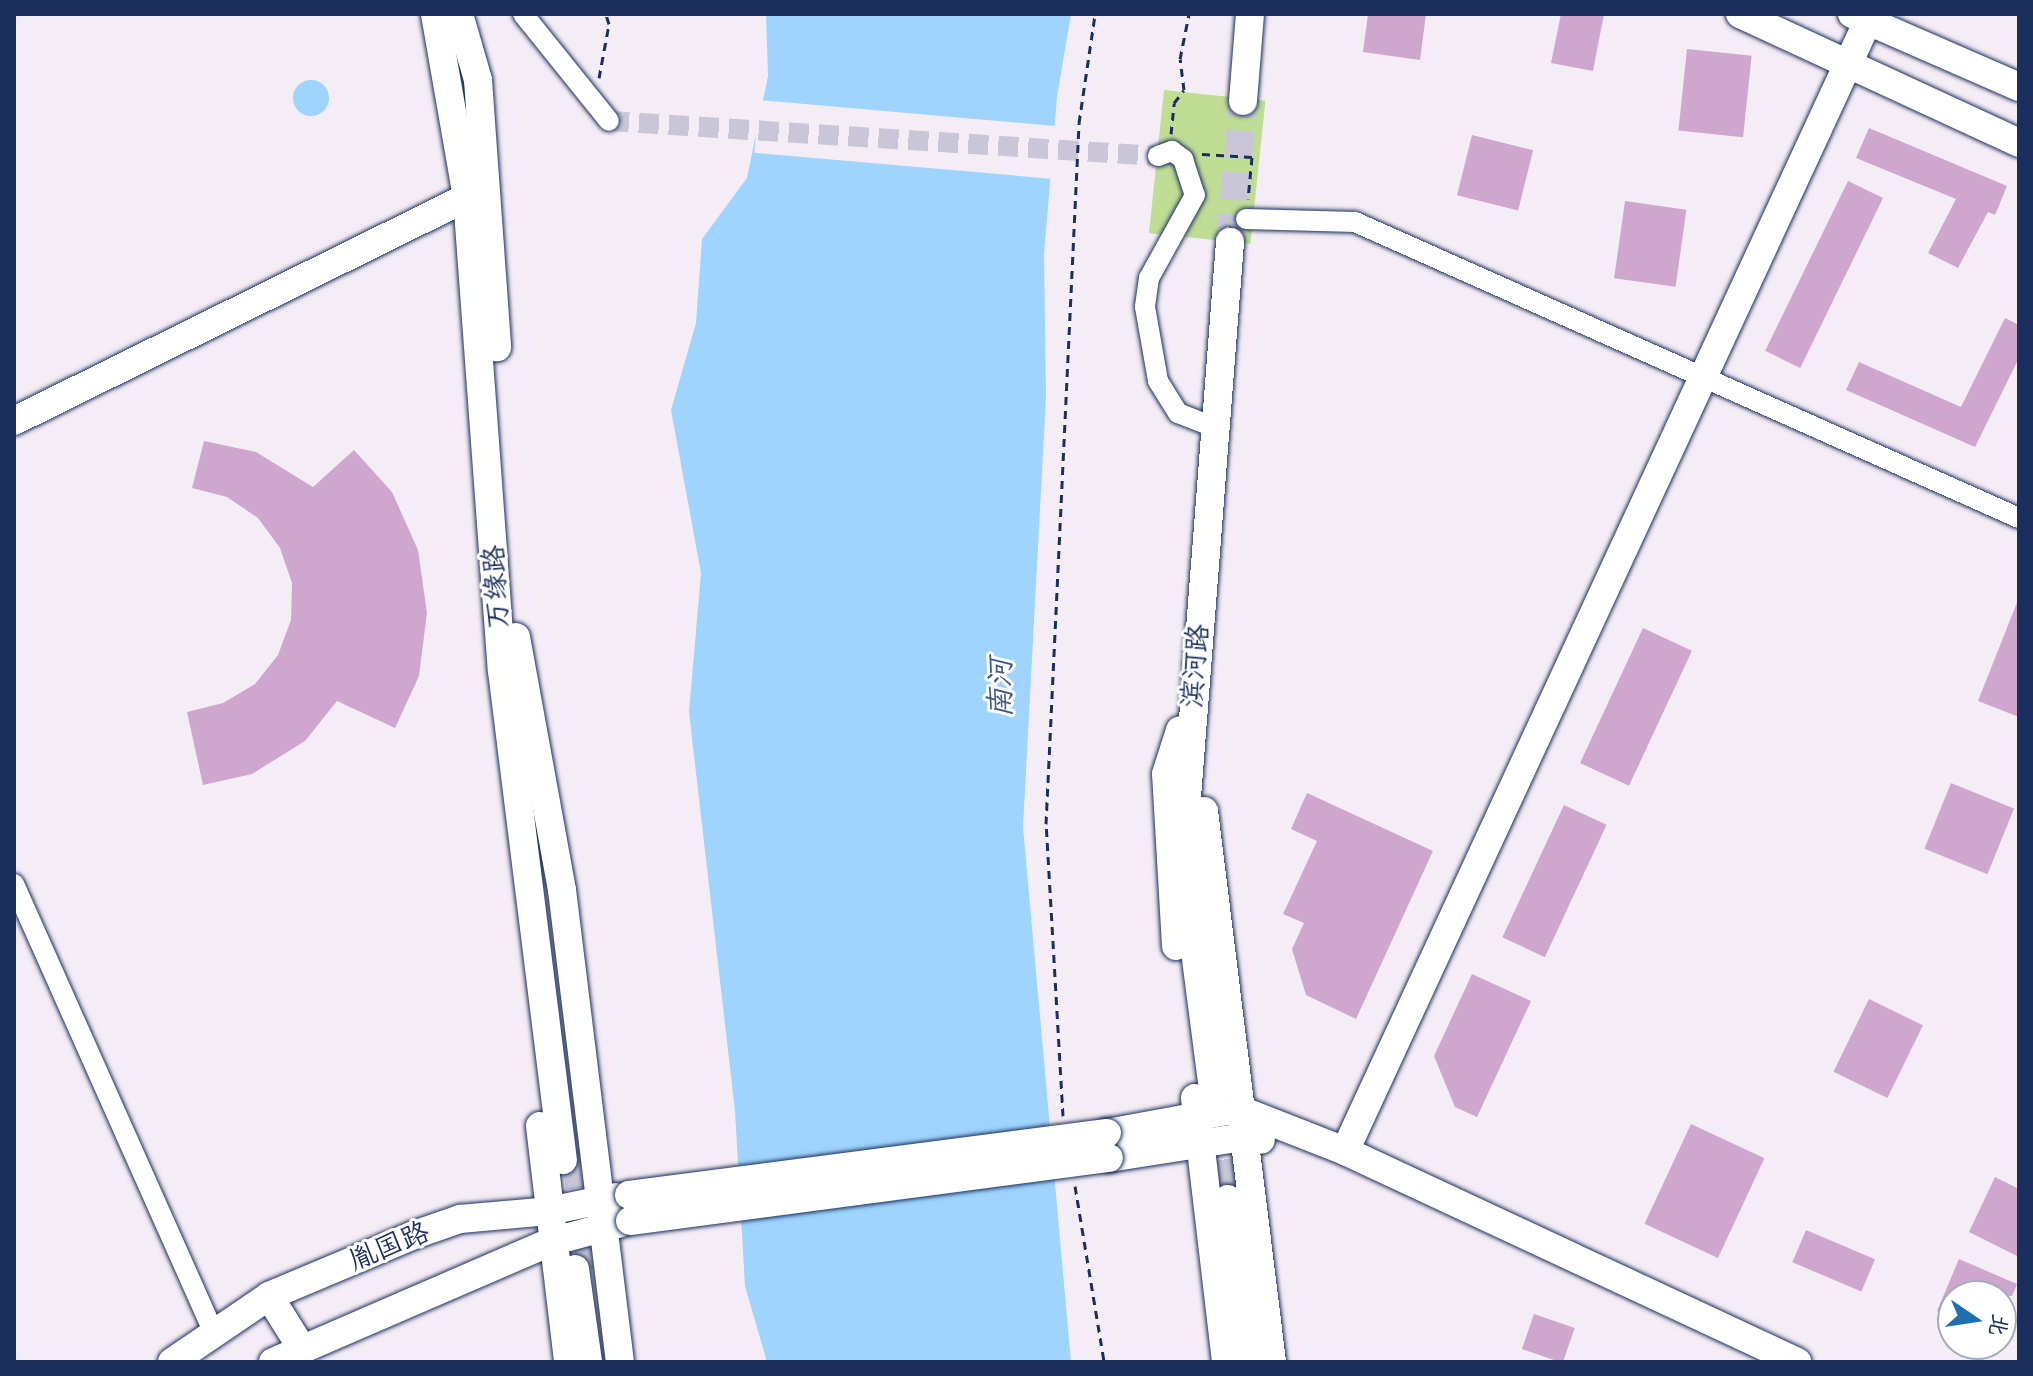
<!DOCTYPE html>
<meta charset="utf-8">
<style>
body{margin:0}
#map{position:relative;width:2033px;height:1376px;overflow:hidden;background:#f5edf5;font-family:Caveat,"LXGW WenKai TC",sans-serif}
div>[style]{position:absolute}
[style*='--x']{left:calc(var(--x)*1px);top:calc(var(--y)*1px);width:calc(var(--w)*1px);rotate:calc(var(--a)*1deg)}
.green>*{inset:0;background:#bfdd95;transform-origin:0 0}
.water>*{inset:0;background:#9ed4fd}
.round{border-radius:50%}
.pier>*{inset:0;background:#f5edf5;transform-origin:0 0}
.building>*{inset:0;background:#cea6ce;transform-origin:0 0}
.street-tunnel>*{height:20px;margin-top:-10px;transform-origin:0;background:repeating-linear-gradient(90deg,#c9c7d7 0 20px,transparent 0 30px)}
.secondary-tunnel>*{height:28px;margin-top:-14px;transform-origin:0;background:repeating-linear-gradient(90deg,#c9c7d7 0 28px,transparent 0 42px)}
.path>*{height:3px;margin-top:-1.5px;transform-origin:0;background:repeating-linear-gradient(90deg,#1b2f5e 0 8px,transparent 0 14px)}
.roads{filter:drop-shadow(0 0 2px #1b2f5e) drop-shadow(0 0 2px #1b2f5e)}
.street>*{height:20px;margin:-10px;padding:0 10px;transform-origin:10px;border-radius:10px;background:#fff}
.secondary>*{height:28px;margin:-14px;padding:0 14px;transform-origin:14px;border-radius:14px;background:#fff}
.bridges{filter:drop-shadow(0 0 2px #1b2f5e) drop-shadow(0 0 2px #1b2f5e)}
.secondary-bridge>*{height:28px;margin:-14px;padding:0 14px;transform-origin:14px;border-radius:14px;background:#fff}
span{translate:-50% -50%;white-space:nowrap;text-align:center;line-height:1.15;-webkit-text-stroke:6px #fff;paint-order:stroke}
.street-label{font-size:28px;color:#1b2f5e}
.water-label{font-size:30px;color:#3c5886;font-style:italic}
.frame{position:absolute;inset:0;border:16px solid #1b2f5e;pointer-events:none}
.north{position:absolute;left:1937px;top:1280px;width:80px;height:80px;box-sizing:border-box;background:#fff;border:2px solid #a4acbf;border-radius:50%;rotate:103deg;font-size:22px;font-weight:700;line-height:32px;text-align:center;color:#1b2f5e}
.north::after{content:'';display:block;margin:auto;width:28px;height:36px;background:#1f6fb2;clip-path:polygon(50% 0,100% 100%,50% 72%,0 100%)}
</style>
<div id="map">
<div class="green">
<i style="left:1164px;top:90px;width:102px;height:144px;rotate:6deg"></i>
</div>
<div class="water">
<i style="clip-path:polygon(766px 14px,1071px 14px,1057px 97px,1044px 255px,1046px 397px,1023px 827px,1071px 1362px,767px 1362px,745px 1286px,735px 1111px,689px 712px,701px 573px,671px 410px,696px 323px,702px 239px,747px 178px,768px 76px)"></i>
<i class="round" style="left:293px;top:80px;width:36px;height:36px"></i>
</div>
<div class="pier">
<i style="left:759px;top:100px;width:300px;height:53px;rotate:5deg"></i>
</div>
<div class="building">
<i style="clip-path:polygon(1368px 14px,1426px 14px,1420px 60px,1363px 52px)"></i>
<i style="clip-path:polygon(1561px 14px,1604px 14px,1593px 71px,1551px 63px)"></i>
<i style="left:1687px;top:49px;width:65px;height:82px;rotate:6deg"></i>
<i style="clip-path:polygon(1869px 128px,2007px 186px,1995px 215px,1988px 212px,1958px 268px,1928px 253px,1956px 199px,1856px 158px)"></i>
<i style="left:1472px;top:135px;width:63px;height:62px;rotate:14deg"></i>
<i style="left:1848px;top:181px;width:39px;height:189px;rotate:26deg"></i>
<i style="left:1625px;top:201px;width:62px;height:78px;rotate:8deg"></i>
<i style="clip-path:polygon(2005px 318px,2019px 325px,2019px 358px,1975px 447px,1846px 390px,1859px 362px,1961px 407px)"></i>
<i style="clip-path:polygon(204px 441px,256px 452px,313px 487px,354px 450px,392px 492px,418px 550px,427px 613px,419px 676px,395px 728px,337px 701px,305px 741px,252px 774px,203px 785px,187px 712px,223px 703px,255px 684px,278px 655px,291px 620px,292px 583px,280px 548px,258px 518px,227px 497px,192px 488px)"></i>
<i style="clip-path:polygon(2018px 600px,2019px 600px,2019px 717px,1978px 701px)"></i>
<i style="left:1643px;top:628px;width:54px;height:149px;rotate:25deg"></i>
<i style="left:1951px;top:783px;width:68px;height:71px;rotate:22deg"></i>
<i style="clip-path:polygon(1307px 793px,1433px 851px,1356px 1019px,1306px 995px,1292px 949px,1304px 923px,1283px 914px,1317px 841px,1291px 829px)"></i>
<i style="left:1564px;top:805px;width:47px;height:146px;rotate:25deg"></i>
<i style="clip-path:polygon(1472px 974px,1531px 1001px,1477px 1117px,1455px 1107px,1434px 1056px)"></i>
<i style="left:1869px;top:999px;width:60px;height:81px;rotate:26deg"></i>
<i style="left:1691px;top:1124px;width:81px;height:110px;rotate:25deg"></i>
<i style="clip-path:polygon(1995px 1177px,2019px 1189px,2019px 1257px,1969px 1232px)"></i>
<i style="left:1806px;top:1230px;width:75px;height:35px;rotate:23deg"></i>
<i style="clip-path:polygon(1959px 1259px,2017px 1284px,2012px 1296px,1953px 1296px,1953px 1318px,1937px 1311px)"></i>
<i style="left:1534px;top:1314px;width:43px;height:37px;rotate:19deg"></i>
</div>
<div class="street-tunnel">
<i style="--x:609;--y:121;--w:550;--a:3.65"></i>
</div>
<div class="secondary-tunnel">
<i style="--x:1230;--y:242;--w:142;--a:-84.7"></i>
<i style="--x:1217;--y:1118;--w:82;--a:82.3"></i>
<i style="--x:576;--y:1160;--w:110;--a:82.2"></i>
</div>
<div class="path">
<i style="--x:599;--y:78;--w:55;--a:-79.5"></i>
<i style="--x:609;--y:24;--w:10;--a:-107"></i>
<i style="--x:1171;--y:134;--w:31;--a:-84"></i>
<i style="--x:1174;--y:103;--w:16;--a:-52"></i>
<i style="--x:1184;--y:90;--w:31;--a:-97"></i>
<i style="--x:1180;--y:59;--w:46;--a:-78.7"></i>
<i style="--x:1202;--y:154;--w:50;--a:3.4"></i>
<i style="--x:1252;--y:157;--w:42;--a:95.4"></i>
<i style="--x:1063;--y:1116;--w:292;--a:-93.3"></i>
<i style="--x:1046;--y:824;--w:702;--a:-87.3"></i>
<i style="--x:1079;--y:123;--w:110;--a:-81.6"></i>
<i style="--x:1075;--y:1186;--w:178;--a:80.6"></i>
</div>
<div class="roads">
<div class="street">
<i style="--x:523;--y:14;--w:137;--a:51.2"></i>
<i style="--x:1158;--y:156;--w:15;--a:-20"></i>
<i style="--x:1172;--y:151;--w:14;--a:36"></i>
<i style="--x:1183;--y:159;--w:38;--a:72"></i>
<i style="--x:1195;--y:195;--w:95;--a:119"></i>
<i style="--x:1149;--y:278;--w:29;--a:98"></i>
<i style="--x:1145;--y:307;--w:75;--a:80"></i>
<i style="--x:1158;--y:381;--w:38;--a:58"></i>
<i style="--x:1178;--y:413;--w:41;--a:21.5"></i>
<i style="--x:1246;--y:219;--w:109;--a:1.6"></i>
<i style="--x:1355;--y:222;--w:727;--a:24.03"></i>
<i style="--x:14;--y:884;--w:488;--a:66"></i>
</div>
<div class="secondary">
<i style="--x:435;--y:14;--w:186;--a:80.1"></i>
<i style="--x:467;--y:197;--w:475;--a:85.8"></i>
<i style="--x:502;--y:671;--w:493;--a:82.9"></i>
<i style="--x:459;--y:14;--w:69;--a:73.9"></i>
<i style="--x:478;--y:80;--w:268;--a:85.9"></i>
<i style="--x:1740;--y:14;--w:307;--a:24.8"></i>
<i style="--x:1852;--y:14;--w:182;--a:23.6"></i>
<i style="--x:1243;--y:101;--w:87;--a:-85.4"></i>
<i style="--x:14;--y:421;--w:520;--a:-26.27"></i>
<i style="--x:516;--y:637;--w:257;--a:79.7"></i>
<i style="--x:562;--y:890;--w:476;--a:83"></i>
<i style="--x:1204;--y:811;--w:555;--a:82.96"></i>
<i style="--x:1176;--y:946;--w:172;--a:-93.3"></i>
<i style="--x:1166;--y:774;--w:46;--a:-72.3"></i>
<i style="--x:1213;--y:1090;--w:170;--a:-97.4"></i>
<i style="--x:1191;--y:921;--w:124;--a:-91.8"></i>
<i style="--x:1187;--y:797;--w:557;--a:-85.57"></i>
<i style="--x:1195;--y:1098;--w:266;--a:83.3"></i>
<i style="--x:540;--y:1126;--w:238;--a:83.2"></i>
<i style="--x:1107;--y:1133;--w:133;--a:-10.4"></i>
<i style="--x:1238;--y:1109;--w:115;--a:21.4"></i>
<i style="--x:1345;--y:1151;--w:499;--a:25"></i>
<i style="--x:1345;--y:1151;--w:1253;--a:-65.17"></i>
<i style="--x:1109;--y:1158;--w:136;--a:-8.9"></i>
<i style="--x:1243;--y:1137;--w:18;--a:9"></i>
<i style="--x:1228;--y:1199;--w:164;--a:83"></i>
<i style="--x:575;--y:1269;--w:94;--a:82"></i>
<i style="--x:269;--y:1296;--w:60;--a:57.9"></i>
<i style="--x:172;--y:1362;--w:117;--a:-34.2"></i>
<i style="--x:269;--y:1296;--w:157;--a:-22.8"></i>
<i style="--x:414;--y:1235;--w:49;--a:-19.2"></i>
<i style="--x:460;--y:1219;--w:89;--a:-5.1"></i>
<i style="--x:549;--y:1211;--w:68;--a:-11.8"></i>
<i style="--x:273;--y:1362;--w:302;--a:-23.4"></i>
<i style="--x:550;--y:1242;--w:73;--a:-15"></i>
</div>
</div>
<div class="bridges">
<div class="secondary-bridge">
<i style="--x:629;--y:1195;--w:482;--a:-7.4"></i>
<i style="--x:630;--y:1221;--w:483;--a:-7.5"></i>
</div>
</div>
<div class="street-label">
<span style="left:496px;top:587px;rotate:-94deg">万缘路</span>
<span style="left:1195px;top:666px;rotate:-85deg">滨河路</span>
<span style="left:389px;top:1246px;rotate:-22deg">胤国路</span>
</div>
<div class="water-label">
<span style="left:1000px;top:688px;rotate:-90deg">南河</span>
</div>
<div class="frame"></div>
<div class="north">北</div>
</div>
